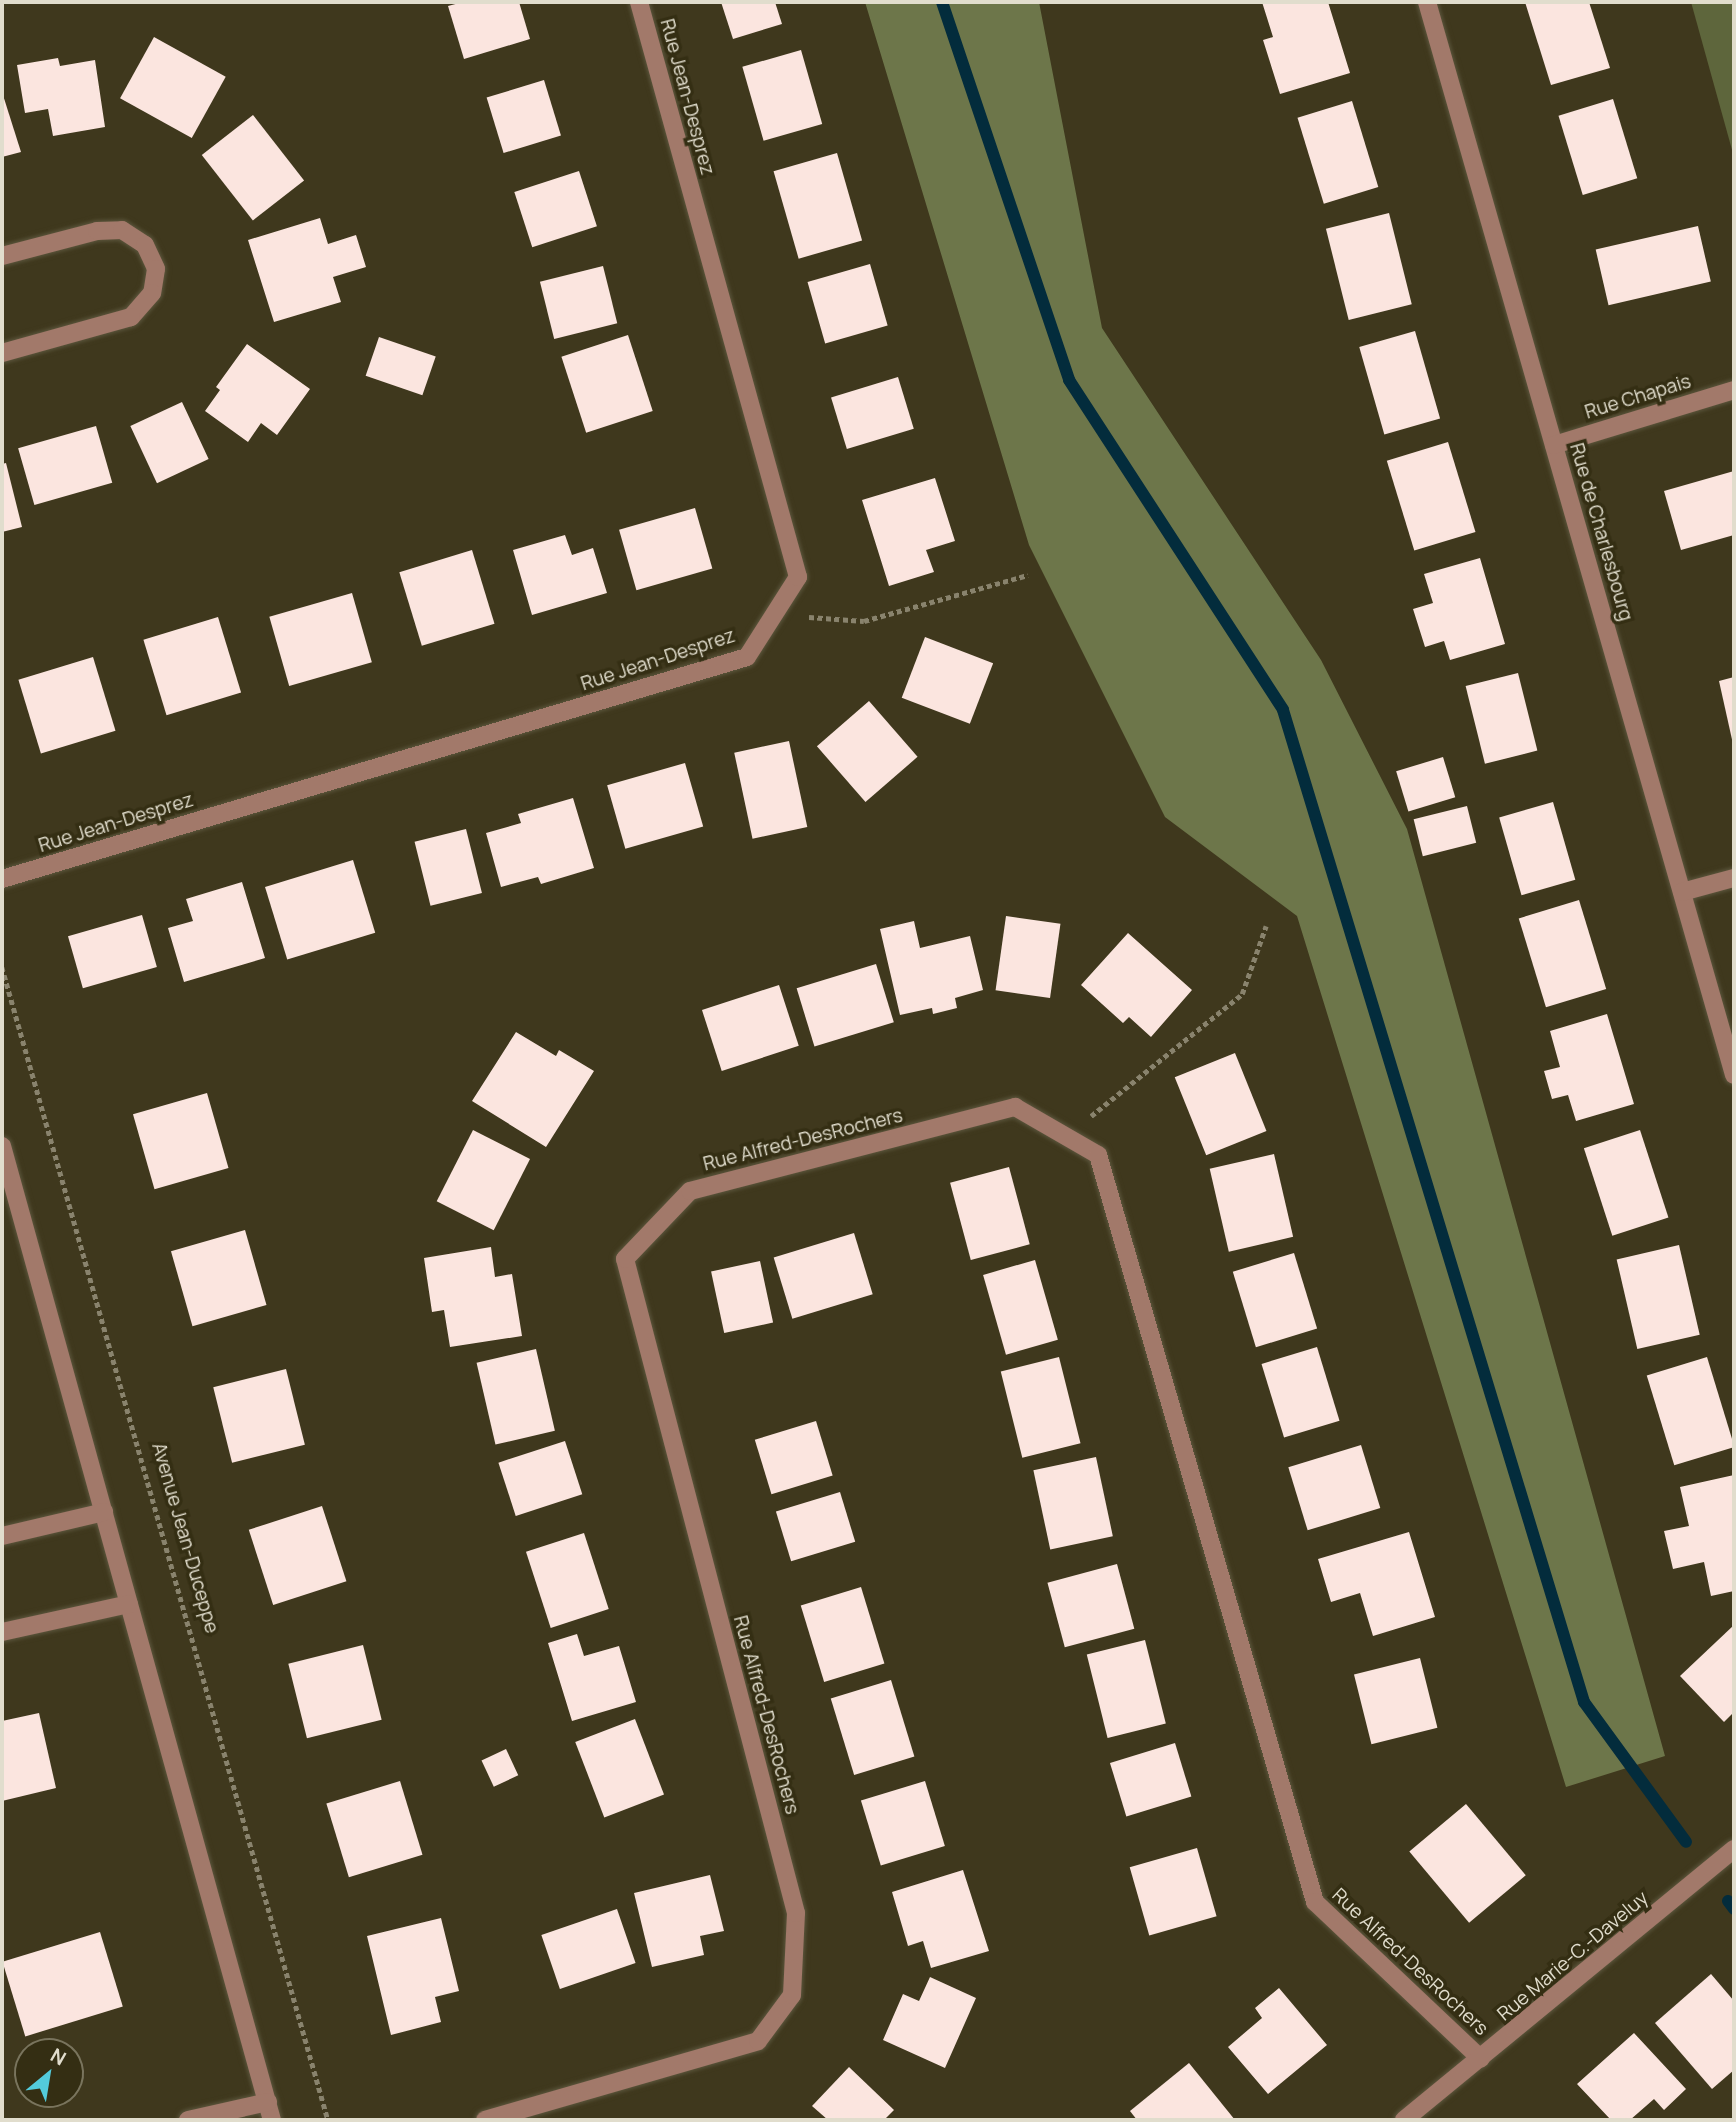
<!DOCTYPE html>
<style>
body{margin:0}
#map{position:relative;width:1736px;height:2122px;overflow:hidden;background:#3f381d;font-family:Manrope,sans-serif}
div>[style]{position:absolute}
[style*='--x']{left:calc(var(--x)*1px);top:calc(var(--y)*1px);width:calc(var(--w)*1px);rotate:calc(var(--a)*1deg)}
.green>*{inset:0;background:#5e663c}
.forest>*{inset:0;background:#6d764a}
.stream>*{height:12px;margin:-6px;padding:0 6px;transform-origin:6px;border-radius:6px;background:#032c3c}
.building>*{inset:0;background:#fbe5df;transform-origin:0 0}
.path>*{height:4.5px;margin-top:-2.25px;transform-origin:0;background:repeating-linear-gradient(90deg,#89836d 0 5px,transparent 0 8.5px)}
.roads{filter:drop-shadow(0 0 2px #5c563d) drop-shadow(0 0 2px #5c563d)}
.minor>*{height:18px;margin:-9px;padding:0 9px;transform-origin:9px;border-radius:9px;background:#a2796a}
span{translate:-50% -50%;white-space:nowrap;text-align:center;line-height:1.15;-webkit-text-stroke:7px #342e13;paint-order:stroke}
.street-label{font-size:19px;color:#e1ddcd}
.frame{position:absolute;inset:0;border:4px solid #e1ddcd;pointer-events:none}
.north{position:absolute;left:14px;top:2038px;width:70px;height:70px;box-sizing:border-box;background:#342e13;border:2px solid #79745d;border-radius:50%;rotate:30deg;font-size:19px;font-weight:700;line-height:28px;text-align:center;color:#e1ddcd}
.north::after{content:'';display:block;margin:auto;width:24px;height:32px;background:#53cbdb;clip-path:polygon(50% 0,100% 100%,50% 72%,0 100%)}
</style>
<div id="map">
<div class="green">
<i style="clip-path:polygon(1691px 2px,1734px 2px,1734px 157px)"></i>
</div>
<div class="forest">
<i style="clip-path:polygon(865px 2px,1039px 2px,1102px 328px,1321px 660px,1407px 829px,1665px 1756px,1566px 1787px,1297px 916px,1165px 817px,1029px 545px)"></i>
</div>
<div class="stream">
<i style="--x:942;--y:2;--w:399;--a:71.4"></i>
<i style="--x:1069;--y:380;--w:393;--a:57"></i>
<i style="--x:1283;--y:710;--w:1037;--a:73.12"></i>
<i style="--x:1584;--y:1702;--w:173;--a:53.9"></i>
<i style="--x:1728;--y:1901;--w:10;--a:53"></i>
</div>
<div class="building">
<i style="clip-path:polygon(463px 2px,519px 2px,530px 39px,464px 59px,448px 6px)"></i>
<i style="clip-path:polygon(721px 2px,775px 2px,782px 24px,733px 39px)"></i>
<i style="clip-path:polygon(1262px 2px,1328px 2px,1350px 73px,1280px 94px,1263px 40px,1273px 37px)"></i>
<i style="clip-path:polygon(1525px 2px,1589px 2px,1610px 68px,1551px 85px)"></i>
<i style="left:154px;top:37px;width:82px;height:70px;rotate:29deg"></i>
<i style="left:801px;top:50px;width:77px;height:61px;rotate:74deg"></i>
<i style="clip-path:polygon(58px 58px,60px 66px,95px 60px,105px 127px,53px 136px,48px 109px,25px 113px,17px 65px)"></i>
<i style="left:544px;top:80px;width:58px;height:60px;rotate:73deg"></i>
<i style="clip-path:polygon(2px 92px,21px 152px,2px 157px)"></i>
<i style="left:1613px;top:99px;width:83px;height:57px;rotate:73deg"></i>
<i style="left:1352px;top:101px;width:90px;height:57px;rotate:73deg"></i>
<i style="left:253px;top:115px;width:83px;height:65px;rotate:52deg"></i>
<i style="left:837px;top:153px;width:91px;height:66px;rotate:74deg"></i>
<i style="left:579px;top:171px;width:58px;height:68px;rotate:72deg"></i>
<i style="left:1389px;top:213px;width:94px;height:65px;rotate:76deg"></i>
<i style="clip-path:polygon(320px 218px,328px 244px,356px 235px,366px 267px,333px 277px,341px 302px,274px 322px,248px 240px)"></i>
<i style="left:1698px;top:226px;width:57px;height:105px;rotate:77deg"></i>
<i style="left:870px;top:264px;width:64px;height:65px;rotate:74deg"></i>
<i style="left:603px;top:266px;width:59px;height:65px;rotate:76deg"></i>
<i style="left:1415px;top:331px;width:91px;height:58px;rotate:74deg"></i>
<i style="left:628px;top:335px;width:80px;height:70px;rotate:72deg"></i>
<i style="left:379px;top:337px;width:60px;height:41px;rotate:19deg"></i>
<i style="clip-path:polygon(247px 344px,310px 389px,277px 435px,261px 423px,248px 442px,205px 411px,220px 390px,216px 387px)"></i>
<i style="left:898px;top:377px;width:54px;height:70px;rotate:73deg"></i>
<i style="left:182px;top:402px;width:63px;height:57px;rotate:65deg"></i>
<i style="left:96px;top:426px;width:59px;height:81px;rotate:74deg"></i>
<i style="left:1448px;top:442px;width:94px;height:64px;rotate:73deg"></i>
<i style="clip-path:polygon(6px 463px,22px 527px,2px 532px,2px 464px)"></i>
<i style="clip-path:polygon(1734px 471px,1734px 535px,1681px 550px,1664px 491px)"></i>
<i style="clip-path:polygon(935px 478px,955px 541px,926px 550px,934px 572px,889px 586px,862px 500px)"></i>
<i style="left:695px;top:508px;width:63px;height:79px;rotate:74deg"></i>
<i style="clip-path:polygon(565px 535px,572px 555px,593px 548px,607px 593px,532px 615px,513px 550px)"></i>
<i style="left:472px;top:550px;width:77px;height:76px;rotate:73deg"></i>
<i style="clip-path:polygon(1480px 558px,1505px 644px,1450px 660px,1444px 641px,1425px 647px,1413px 609px,1433px 603px,1424px 574px)"></i>
<i style="left:352px;top:593px;width:72px;height:86px;rotate:74deg"></i>
<i style="left:218px;top:617px;width:79px;height:78px;rotate:73deg"></i>
<i style="left:925px;top:637px;width:73px;height:65px;rotate:21deg"></i>
<i style="left:93px;top:657px;width:77px;height:78px;rotate:73deg"></i>
<i style="left:1518px;top:673px;width:80px;height:54px;rotate:76deg"></i>
<i style="clip-path:polygon(1734px 677px,1734px 744px,1733px 744px,1719px 681px)"></i>
<i style="left:869px;top:701px;width:74px;height:69px;rotate:49deg"></i>
<i style="left:789px;top:741px;width:88px;height:56px;rotate:78deg"></i>
<i style="left:1443px;top:757px;width:42px;height:49px;rotate:73deg"></i>
<i style="left:685px;top:763px;width:66px;height:81px;rotate:74deg"></i>
<i style="clip-path:polygon(573px 798px,594px 868px,541px 884px,538px 877px,501px 887px,486px 833px,521px 823px,518px 814px)"></i>
<i style="left:1553px;top:802px;width:81px;height:56px;rotate:74deg"></i>
<i style="left:1467px;top:806px;width:38px;height:55px;rotate:76deg"></i>
<i style="left:466px;top:829px;width:66px;height:53px;rotate:76deg"></i>
<i style="left:353px;top:860px;width:76px;height:92px;rotate:73deg"></i>
<i style="clip-path:polygon(242px 882px,265px 958px,184px 982px,168px 928px,193px 921px,186px 899px)"></i>
<i style="left:1579px;top:900px;width:93px;height:63px;rotate:73deg"></i>
<i style="left:142px;top:915px;width:54px;height:77px;rotate:74deg"></i>
<i style="left:1006px;top:916px;width:55px;height:75px;rotate:8deg"></i>
<i style="clip-path:polygon(914px 921px,920px 948px,970px 936px,983px 990px,955px 998px,957px 1008px,933px 1014px,932px 1008px,900px 1015px,880px 929px)"></i>
<i style="clip-path:polygon(1128px 933px,1192px 990px,1151px 1037px,1129px 1017px,1123px 1023px,1081px 985px)"></i>
<i style="left:876px;top:964px;width:61px;height:83px;rotate:73deg"></i>
<i style="left:779px;top:985px;width:64px;height:81px;rotate:72deg"></i>
<i style="clip-path:polygon(1607px 1014px,1634px 1104px,1576px 1121px,1568px 1095px,1552px 1099px,1544px 1071px,1560px 1067px,1550px 1031px)"></i>
<i style="clip-path:polygon(516px 1032px,556px 1056px,559px 1050px,594px 1071px,546px 1147px,472px 1101px)"></i>
<i style="left:1235px;top:1053px;width:84px;height:65px;rotate:68deg"></i>
<i style="left:207px;top:1093px;width:78px;height:77px;rotate:74deg"></i>
<i style="left:473px;top:1130px;width:64px;height:80px;rotate:27deg"></i>
<i style="left:1640px;top:1130px;width:92px;height:59px;rotate:72deg"></i>
<i style="left:1274px;top:1154px;width:85px;height:66px;rotate:77deg"></i>
<i style="left:1009px;top:1167px;width:80px;height:61px;rotate:75deg"></i>
<i style="left:245px;top:1230px;width:78px;height:77px;rotate:74deg"></i>
<i style="left:854px;top:1233px;width:64px;height:84px;rotate:73deg"></i>
<i style="left:1679px;top:1245px;width:92px;height:64px;rotate:77deg"></i>
<i style="clip-path:polygon(491px 1247px,495px 1277px,512px 1274px,522px 1336px,450px 1347px,444px 1310px,432px 1312px,424px 1258px)"></i>
<i style="left:1294px;top:1253px;width:79px;height:64px;rotate:73deg"></i>
<i style="left:1035px;top:1260px;width:83px;height:54px;rotate:74deg"></i>
<i style="left:760px;top:1261px;width:63px;height:50px;rotate:78deg"></i>
<i style="left:1317px;top:1347px;width:77px;height:58px;rotate:73deg"></i>
<i style="left:536px;top:1349px;width:84px;height:61px;rotate:77deg"></i>
<i style="left:1059px;top:1357px;width:89px;height:60px;rotate:76deg"></i>
<i style="left:1707px;top:1357px;width:94px;height:63px;rotate:73deg"></i>
<i style="left:286px;top:1369px;width:78px;height:75px;rotate:76deg"></i>
<i style="left:816px;top:1421px;width:57px;height:64px;rotate:73deg"></i>
<i style="left:565px;top:1441px;width:56px;height:70px;rotate:72deg"></i>
<i style="left:1361px;top:1445px;width:66px;height:76px;rotate:73deg"></i>
<i style="left:1096px;top:1457px;width:81px;height:64px;rotate:78deg"></i>
<i style="clip-path:polygon(1734px 1475px,1734px 1591px,1711px 1596px,1704px 1562px,1673px 1569px,1664px 1531px,1689px 1526px,1680px 1487px)"></i>
<i style="left:840px;top:1492px;width:52px;height:67px;rotate:73deg"></i>
<i style="left:322px;top:1506px;width:79px;height:77px;rotate:72deg"></i>
<i style="clip-path:polygon(1409px 1532px,1435px 1617px,1373px 1636px,1360px 1593px,1331px 1602px,1318px 1559px)"></i>
<i style="left:584px;top:1533px;width:80px;height:61px;rotate:72deg"></i>
<i style="left:1117px;top:1564px;width:67px;height:72px;rotate:75deg"></i>
<i style="left:861px;top:1587px;width:80px;height:63px;rotate:73deg"></i>
<i style="clip-path:polygon(1734px 1625px,1734px 1712px,1724px 1722px,1680px 1676px)"></i>
<i style="clip-path:polygon(577px 1634px,584px 1656px,619px 1646px,636px 1702px,572px 1721px,548px 1643px)"></i>
<i style="left:1145px;top:1640px;width:86px;height:60px;rotate:76deg"></i>
<i style="left:363px;top:1645px;width:77px;height:77px;rotate:76deg"></i>
<i style="left:1420px;top:1658px;width:72px;height:68px;rotate:76deg"></i>
<i style="left:891px;top:1680px;width:80px;height:63px;rotate:73deg"></i>
<i style="clip-path:polygon(39px 1713px,56px 1788px,2px 1801px,2px 1721px)"></i>
<i style="left:635px;top:1719px;width:81px;height:64px;rotate:69deg"></i>
<i style="left:1175px;top:1743px;width:56px;height:68px;rotate:73deg"></i>
<i style="left:506px;top:1749px;width:29px;height:27px;rotate:65deg"></i>
<i style="left:400px;top:1781px;width:77px;height:77px;rotate:73deg"></i>
<i style="left:925px;top:1781px;width:68px;height:67px;rotate:73deg"></i>
<i style="left:1466px;top:1804px;width:93px;height:74px;rotate:50deg"></i>
<i style="left:1197px;top:1848px;width:71px;height:70px;rotate:74deg"></i>
<i style="clip-path:polygon(963px 1870px,989px 1951px,931px 1968px,923px 1941px,908px 1946px,892px 1892px)"></i>
<i style="clip-path:polygon(710px 1875px,724px 1931px,700px 1936px,704px 1955px,652px 1967px,634px 1893px)"></i>
<i style="left:617px;top:1909px;width:57px;height:80px;rotate:71deg"></i>
<i style="clip-path:polygon(441px 1918px,459px 1991px,435px 1997px,441px 2022px,391px 2035px,367px 1936px)"></i>
<i style="left:100px;top:1932px;width:78px;height:102px;rotate:73deg"></i>
<i style="clip-path:polygon(1711px 1974px,1734px 2001px,1734px 2070px,1712px 2089px,1655px 2023px)"></i>
<i style="clip-path:polygon(930px 1977px,976px 1998px,945px 2068px,883px 2040px,903px 1994px,919px 2001px)"></i>
<i style="clip-path:polygon(1279px 1988px,1327px 2045px,1268px 2094px,1228px 2047px,1262px 2018px,1255px 2008px)"></i>
<i style="clip-path:polygon(1634px 2033px,1686px 2089px,1664px 2110px,1654px 2099px,1630px 2120px,1611px 2120px,1577px 2084px)"></i>
<i style="clip-path:polygon(1189px 2063px,1235px 2120px,1137px 2120px,1130px 2111px)"></i>
<i style="clip-path:polygon(849px 2067px,894px 2110px,884px 2120px,828px 2120px,812px 2106px)"></i>
</div>
<div class="path">
<i style="--x:809;--y:617;--w:55;--a:4.2"></i>
<i style="--x:864;--y:621;--w:170;--a:-15.7"></i>
<i style="--x:2;--y:967;--w:1198;--a:74.21"></i>
<i style="--x:1091;--y:1116;--w:194;--a:-38.9"></i>
<i style="--x:1242;--y:994;--w:72;--a:-70.6"></i>
</div>
<div class="roads">
<div class="minor">
<i style="--x:1427;--y:2;--w:1116;--a:74.03"></i>
<i style="--x:2;--y:256;--w:98;--a:-14.7"></i>
<i style="--x:97;--y:231;--w:25;--a:-2"></i>
<i style="--x:122;--y:230;--w:27;--a:33"></i>
<i style="--x:145;--y:245;--w:26;--a:65"></i>
<i style="--x:156;--y:269;--w:24;--a:99"></i>
<i style="--x:152;--y:293;--w:32;--a:131"></i>
<i style="--x:131;--y:317;--w:134;--a:164.4"></i>
<i style="--x:1554;--y:445;--w:188;--a:-17"></i>
<i style="--x:2;--y:879;--w:777;--a:-16.59"></i>
<i style="--x:747;--y:657;--w:95;--a:-57.5"></i>
<i style="--x:798;--y:577;--w:597;--a:-105.46"></i>
<i style="--x:1682;--y:892;--w:54;--a:-15.1"></i>
<i style="--x:2;--y:1146;--w:1011;--a:74.51"></i>
<i style="--x:2;--y:1536;--w:105;--a:-13.2"></i>
<i style="--x:2;--y:1632;--w:130;--a:-12.4"></i>
<i style="--x:188;--y:2120;--w:82;--a:-12.7"></i>
<i style="--x:485;--y:2120;--w:284;--a:-16.1"></i>
<i style="--x:758;--y:2041;--w:57;--a:-53.5"></i>
<i style="--x:792;--y:1995;--w:82;--a:-87.2"></i>
<i style="--x:796;--y:1913;--w:676;--a:-104.65"></i>
<i style="--x:625;--y:1259;--w:94;--a:-46.3"></i>
<i style="--x:690;--y:1191;--w:336;--a:-14.5"></i>
<i style="--x:1015;--y:1107;--w:96;--a:30"></i>
<i style="--x:1098;--y:1155;--w:778;--a:73.8"></i>
<i style="--x:1315;--y:1902;--w:228;--a:43.4"></i>
<i style="--x:1404;--y:2120;--w:427;--a:-39.4"></i>
</div>
</div>
<div class="street-label">
<span style="left:687px;top:97px;rotate:75deg">Rue Jean-Desprez</span>
<span style="left:1638px;top:397px;rotate:-17deg">Rue Chapais</span>
<span style="left:1601px;top:532px;rotate:74deg">Rue de Charlesbourg</span>
<span style="left:658px;top:660px;rotate:-18deg">Rue Jean-Desprez</span>
<span style="left:116px;top:823px;rotate:-17deg">Rue Jean-Desprez</span>
<span style="left:803px;top:1140px;rotate:-14deg">Rue Alfred-DesRochers</span>
<span style="left:185px;top:1538px;rotate:74deg">Avenue Jean-Duceppe</span>
<span style="left:766px;top:1715px;rotate:75deg">Rue Alfred-DesRochers</span>
<span style="left:1573px;top:1956px;rotate:-40deg">Rue Marie-C.-Daveluy</span>
<span style="left:1410px;top:1962px;rotate:43deg">Rue Alfred-DesRochers</span>
</div>
<div class="frame"></div>
<div class="north">N</div>
</div>
